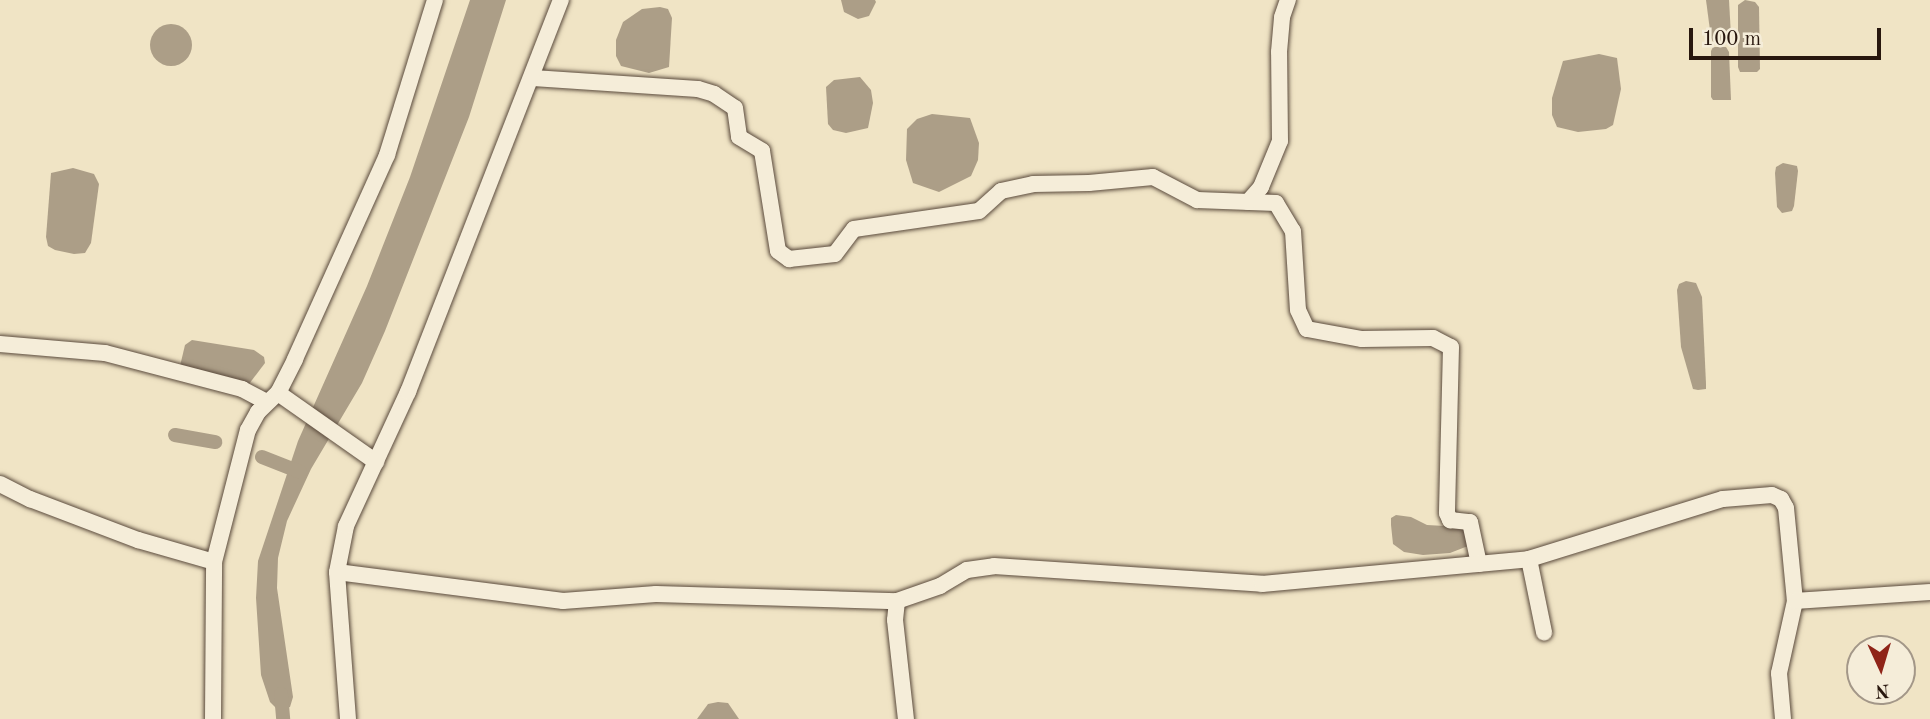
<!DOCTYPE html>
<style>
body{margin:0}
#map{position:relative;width:1930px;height:719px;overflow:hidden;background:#f0e4c5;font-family:"Old Standard TT",serif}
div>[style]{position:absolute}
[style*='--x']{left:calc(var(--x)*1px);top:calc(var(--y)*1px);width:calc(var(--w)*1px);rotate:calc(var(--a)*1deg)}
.water>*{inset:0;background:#ac9e87}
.round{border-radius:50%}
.canal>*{height:14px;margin:-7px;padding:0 7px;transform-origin:7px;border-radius:7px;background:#ac9e87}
.roads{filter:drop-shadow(0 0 2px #5a4a3c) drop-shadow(0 0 2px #5a4a3c)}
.minor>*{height:16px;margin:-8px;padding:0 8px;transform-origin:8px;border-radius:8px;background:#f5edd9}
span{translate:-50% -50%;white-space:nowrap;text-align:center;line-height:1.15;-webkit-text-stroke:6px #f5edd9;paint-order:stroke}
.north{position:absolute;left:1846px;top:635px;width:70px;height:70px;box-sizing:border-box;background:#f5edd9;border:2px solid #a39788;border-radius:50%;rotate:176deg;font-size:19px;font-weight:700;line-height:28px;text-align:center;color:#28170e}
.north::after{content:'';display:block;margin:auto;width:24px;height:32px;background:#8f2418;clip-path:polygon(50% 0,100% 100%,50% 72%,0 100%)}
.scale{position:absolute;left:1689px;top:28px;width:192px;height:32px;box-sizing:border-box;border:4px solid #28170e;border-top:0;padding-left:9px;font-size:21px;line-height:24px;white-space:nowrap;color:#28170e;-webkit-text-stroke:5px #f5edd9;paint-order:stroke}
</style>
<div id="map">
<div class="water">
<i style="clip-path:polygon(470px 0,506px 0,469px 117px,385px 331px,362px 383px,311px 469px,287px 521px,278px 558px,277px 588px,293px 697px,290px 707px,278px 710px,270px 702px,261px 675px,256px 598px,258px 561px,298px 441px,367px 286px,410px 177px)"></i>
<i style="clip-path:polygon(841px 0,875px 0,876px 2px,869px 16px,858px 19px,844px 12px)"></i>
<i style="clip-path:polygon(1706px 0,1729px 0,1731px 36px,1727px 43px,1713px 42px,1711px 38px)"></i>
<i style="clip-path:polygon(1745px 0,1755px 2px,1759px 7px,1760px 69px,1757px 72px,1740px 72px,1738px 67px,1738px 5px)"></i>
<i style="clip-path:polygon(660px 7px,668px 9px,672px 18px,669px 67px,649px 73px,621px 66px,616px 56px,616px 40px,623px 22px,642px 9px)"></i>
<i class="round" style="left:150px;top:24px;width:42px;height:42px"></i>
<i style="clip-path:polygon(1713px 47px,1726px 47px,1729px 52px,1731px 100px,1713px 100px,1711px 97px,1711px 51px)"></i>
<i style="clip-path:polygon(1599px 54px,1617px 58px,1621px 89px,1613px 125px,1606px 129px,1578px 132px,1557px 127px,1552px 115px,1552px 98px,1563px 61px)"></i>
<i style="clip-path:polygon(860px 77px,871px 90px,873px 103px,868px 128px,846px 133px,833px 130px,828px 124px,826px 87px,834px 80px)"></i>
<i style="clip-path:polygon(932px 114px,970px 118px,979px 143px,978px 160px,971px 176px,939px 192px,913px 183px,906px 160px,907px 129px,917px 119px)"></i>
<i style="clip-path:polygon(1783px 163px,1797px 166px,1798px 171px,1794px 206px,1792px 211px,1782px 213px,1777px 207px,1775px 173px,1776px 167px)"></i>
<i style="clip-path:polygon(73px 168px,94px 174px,99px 184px,91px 243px,85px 253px,74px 254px,55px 250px,48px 246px,46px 237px,51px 173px)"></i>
<i style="clip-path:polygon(1686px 281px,1696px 283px,1702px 297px,1706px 384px,1706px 389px,1698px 390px,1693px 389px,1681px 347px,1677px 290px,1679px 284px)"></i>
<i style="clip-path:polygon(192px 340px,254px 350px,264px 357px,265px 363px,249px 384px,180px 366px,185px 345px)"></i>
<i style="clip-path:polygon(1396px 515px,1411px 517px,1427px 525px,1463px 527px,1468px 546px,1450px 553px,1423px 555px,1404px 552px,1393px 544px,1391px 525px,1391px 518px)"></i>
<i style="clip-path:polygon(718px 702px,728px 703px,739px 719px,697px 719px,708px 704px)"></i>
</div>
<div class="canal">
<i style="--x:175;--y:435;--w:41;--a:9.9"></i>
<i style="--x:262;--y:457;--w:41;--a:21.5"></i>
<i style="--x:281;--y:694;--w:25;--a:85"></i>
</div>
<div class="roads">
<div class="minor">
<i style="--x:533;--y:78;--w:165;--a:3.8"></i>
<i style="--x:698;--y:89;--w:17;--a:17"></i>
<i style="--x:714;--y:94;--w:25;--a:34"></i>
<i style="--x:735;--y:108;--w:29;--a:82"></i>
<i style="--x:739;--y:137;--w:27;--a:31"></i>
<i style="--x:762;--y:151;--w:101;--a:80.9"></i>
<i style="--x:778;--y:251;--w:14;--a:36"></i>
<i style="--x:789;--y:259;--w:46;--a:-6.2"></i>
<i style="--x:835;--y:254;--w:31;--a:-53"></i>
<i style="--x:854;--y:229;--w:126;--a:-8.2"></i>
<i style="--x:979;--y:211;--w:30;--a:-42"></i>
<i style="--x:1001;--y:191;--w:33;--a:-12"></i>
<i style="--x:1033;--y:184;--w:56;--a:-1"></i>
<i style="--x:1089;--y:183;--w:64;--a:-5.4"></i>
<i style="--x:1153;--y:177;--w:50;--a:27.6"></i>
<i style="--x:1197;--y:200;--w:79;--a:2.2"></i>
<i style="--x:1276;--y:203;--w:33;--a:59"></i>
<i style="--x:1293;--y:231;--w:79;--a:86.4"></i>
<i style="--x:1298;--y:310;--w:21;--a:65"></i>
<i style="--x:1307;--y:329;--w:56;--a:10.3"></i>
<i style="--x:1362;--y:339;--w:71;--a:-0.8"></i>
<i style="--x:1433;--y:338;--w:20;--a:27"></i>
<i style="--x:1451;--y:347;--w:166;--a:91.4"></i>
<i style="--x:1447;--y:513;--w:8;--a:67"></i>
<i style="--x:1450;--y:520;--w:20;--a:6"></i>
<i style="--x:1470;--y:522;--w:43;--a:77.9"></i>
<i style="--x:1248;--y:202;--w:20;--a:-49"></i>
<i style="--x:1261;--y:187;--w:50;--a:-67.6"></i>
<i style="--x:1280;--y:141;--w:89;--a:-90.6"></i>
<i style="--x:1279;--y:52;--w:35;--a:-85"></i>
<i style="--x:1282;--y:17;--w:18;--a:-71"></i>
<i style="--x:0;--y:344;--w:105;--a:4.9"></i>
<i style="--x:105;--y:353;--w:142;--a:14.7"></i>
<i style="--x:242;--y:389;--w:27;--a:28"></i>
<i style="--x:278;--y:393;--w:120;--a:35.1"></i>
<i style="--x:0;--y:484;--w:34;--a:27"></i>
<i style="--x:30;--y:499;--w:116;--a:20.8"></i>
<i style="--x:138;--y:540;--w:79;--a:16.1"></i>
<i style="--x:1529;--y:559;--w:75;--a:78.4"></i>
<i style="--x:337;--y:572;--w:228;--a:7.3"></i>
<i style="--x:563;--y:601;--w:93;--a:-4.3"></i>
<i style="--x:656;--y:594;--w:241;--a:1.7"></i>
<i style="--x:897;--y:601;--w:46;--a:-19.2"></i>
<i style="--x:940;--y:586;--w:31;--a:-31"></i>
<i style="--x:967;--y:570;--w:27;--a:-8"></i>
<i style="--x:994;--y:566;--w:269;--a:3.8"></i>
<i style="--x:1262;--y:584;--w:268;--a:-5.3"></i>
<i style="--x:1529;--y:559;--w:203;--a:-17.2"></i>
<i style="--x:1723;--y:499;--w:49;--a:-4.7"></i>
<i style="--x:1772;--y:495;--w:10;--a:24"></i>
<i style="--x:1781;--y:499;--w:10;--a:61"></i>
<i style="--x:1786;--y:508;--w:93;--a:84.5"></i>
<i style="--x:1795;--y:601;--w:74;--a:102.5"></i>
<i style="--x:1779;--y:673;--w:46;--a:85"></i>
<i style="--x:897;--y:601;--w:19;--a:96"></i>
<i style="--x:895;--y:620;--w:100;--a:83.7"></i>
<i style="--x:1795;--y:601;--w:135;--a:-3.8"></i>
<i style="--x:213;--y:719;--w:157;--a:-89.6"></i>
<i style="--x:214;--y:562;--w:136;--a:-75.6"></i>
<i style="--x:248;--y:430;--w:21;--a:-61"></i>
<i style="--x:258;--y:412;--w:28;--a:-44"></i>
<i style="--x:278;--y:393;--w:38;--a:-63"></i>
<i style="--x:295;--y:359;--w:224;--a:-65.7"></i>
<i style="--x:387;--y:155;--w:162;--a:-72.8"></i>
<i style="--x:348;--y:719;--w:147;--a:-94.3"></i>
<i style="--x:337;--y:572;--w:47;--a:-78.9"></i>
<i style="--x:346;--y:526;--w:148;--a:-65.2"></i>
<i style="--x:408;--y:392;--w:421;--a:-68.7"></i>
</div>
</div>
<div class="north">N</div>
<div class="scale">100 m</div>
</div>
